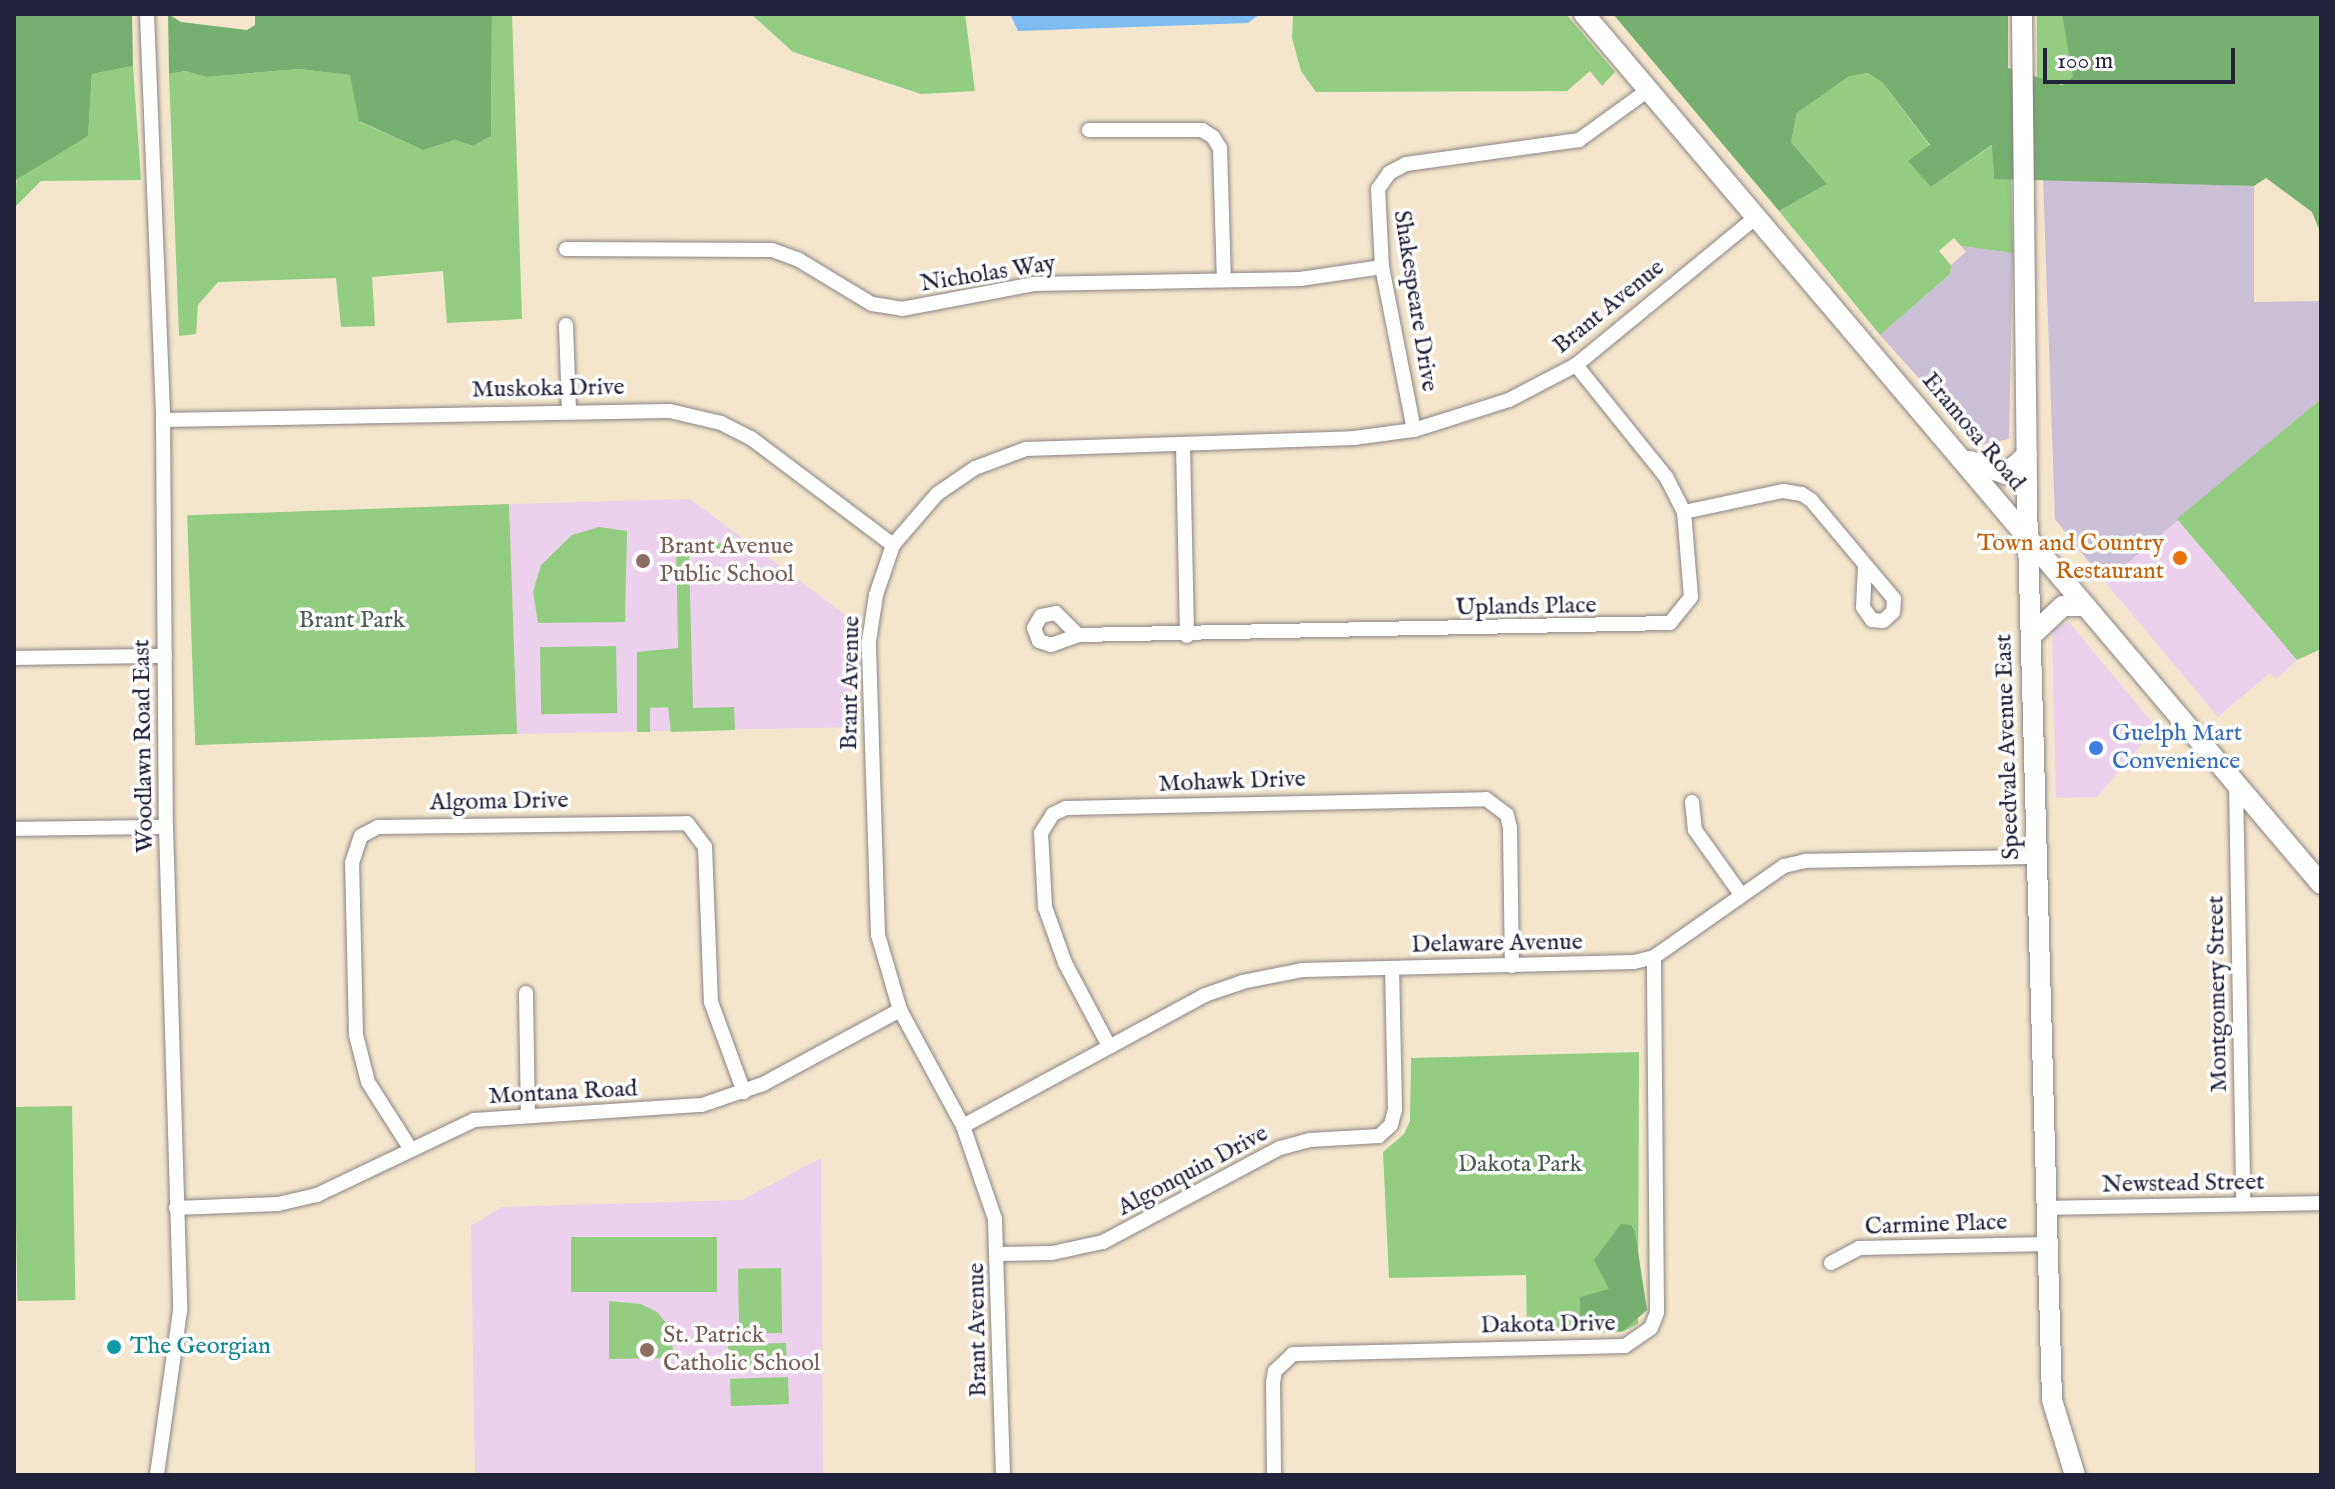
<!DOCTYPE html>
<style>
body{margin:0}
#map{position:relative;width:2335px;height:1489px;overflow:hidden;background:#f3e6cd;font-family:"IM FELL English",serif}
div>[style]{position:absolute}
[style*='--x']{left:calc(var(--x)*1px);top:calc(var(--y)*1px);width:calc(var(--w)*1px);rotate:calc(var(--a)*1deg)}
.built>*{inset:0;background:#ebd1eb}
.industrial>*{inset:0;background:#cbbfd5}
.green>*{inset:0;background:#93cd81;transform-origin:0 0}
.forest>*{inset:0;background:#76b06f}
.water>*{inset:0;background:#7ebcf2}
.roads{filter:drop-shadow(0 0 2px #8a8484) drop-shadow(0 0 2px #8a8484)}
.minor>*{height:14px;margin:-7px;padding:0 7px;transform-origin:7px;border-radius:7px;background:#fff}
.secondary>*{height:20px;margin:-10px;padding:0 10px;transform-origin:10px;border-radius:10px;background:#fff}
.dots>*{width:22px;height:22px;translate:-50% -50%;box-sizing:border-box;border:4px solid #fff;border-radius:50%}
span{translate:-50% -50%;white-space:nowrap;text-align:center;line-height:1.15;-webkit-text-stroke:7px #fff;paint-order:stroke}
.street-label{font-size:24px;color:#22223b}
.food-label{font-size:24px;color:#c56008}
.right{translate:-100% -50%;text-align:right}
.education-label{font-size:24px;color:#785e54}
.left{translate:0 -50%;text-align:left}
.park-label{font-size:24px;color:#4a5e54}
.shop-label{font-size:24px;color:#366cbe}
.culture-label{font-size:24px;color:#0d838f}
.frame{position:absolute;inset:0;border:16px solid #22223b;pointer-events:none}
.scale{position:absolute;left:2043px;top:48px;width:192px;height:36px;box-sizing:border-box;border:4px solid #22223b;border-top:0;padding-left:10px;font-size:24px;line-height:28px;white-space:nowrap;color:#22223b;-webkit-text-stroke:6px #fff;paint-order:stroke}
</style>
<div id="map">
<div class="built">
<i style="clip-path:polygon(690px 499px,851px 619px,852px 727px,517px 734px,509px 504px)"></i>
<i style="clip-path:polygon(2177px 519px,2297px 660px,2276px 679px,2270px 673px,2218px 717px,2105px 582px)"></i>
<i style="clip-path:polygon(2069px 622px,2156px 727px,2097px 797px,2056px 798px,2052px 630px)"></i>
<i style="clip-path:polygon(821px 1158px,823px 1475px,475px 1475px,471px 1226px,501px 1207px,742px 1200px)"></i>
</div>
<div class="industrial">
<i style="clip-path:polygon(2043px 179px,2254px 186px,2254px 302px,2321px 301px,2321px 399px,2105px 582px,2055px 519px)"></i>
<i style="clip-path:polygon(1961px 246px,2013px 253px,2009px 439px,1979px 445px,1880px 335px,1950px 274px,1951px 265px,1966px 252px)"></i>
</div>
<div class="green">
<i style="clip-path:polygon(492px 14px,512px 14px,522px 319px,447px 323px,443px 271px,372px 277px,375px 326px,341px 327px,336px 278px,218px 282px,198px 305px,196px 334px,179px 336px,169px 74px,185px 71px,206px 77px,299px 69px,351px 75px,360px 122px,423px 150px,455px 140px,473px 146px,491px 136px)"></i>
<i style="clip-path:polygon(751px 14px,965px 14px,975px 91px,921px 94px,793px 52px)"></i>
<i style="clip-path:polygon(1293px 14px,1566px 14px,1615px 72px,1602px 86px,1590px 71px,1567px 91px,1316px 92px,1301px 71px,1292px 38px)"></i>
<i style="clip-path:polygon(2037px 14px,2062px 14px,2072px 52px,2074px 77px,2069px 83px,2047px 84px,2037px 78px)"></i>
<i style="clip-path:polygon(133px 66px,141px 180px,41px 181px,14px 208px,17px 176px,88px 136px,92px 74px)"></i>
<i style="clip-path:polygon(1868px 73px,1883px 83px,1930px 146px,1931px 187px,1993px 145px,1994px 179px,2011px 179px,2013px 253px,1961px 246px,1954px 238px,1939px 251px,1951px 265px,1950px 274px,1880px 335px,1779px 211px,1827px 184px,1791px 142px,1797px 113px,1849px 75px)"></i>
<i style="clip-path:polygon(2321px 399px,2321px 649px,2297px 660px,2177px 519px)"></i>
<i style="left:509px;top:504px;width:230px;height:322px;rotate:88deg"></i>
<i style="clip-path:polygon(599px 527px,627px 531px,625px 622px,538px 623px,533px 592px,541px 565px,572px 535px)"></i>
<i style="clip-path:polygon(727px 543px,727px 554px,689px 555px,693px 708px,734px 707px,735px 730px,671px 732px,668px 707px,650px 708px,650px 732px,637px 732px,637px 652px,678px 648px,676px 544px)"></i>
<i style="left:616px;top:646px;width:67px;height:76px;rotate:89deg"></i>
<i style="clip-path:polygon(1639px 1052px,1638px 1324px,1622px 1332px,1527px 1334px,1526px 1275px,1389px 1278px,1383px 1152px,1404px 1134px,1410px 1121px,1411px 1058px)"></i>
<i style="left:72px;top:1106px;width:194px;height:58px;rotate:89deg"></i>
<i style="left:717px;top:1237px;width:55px;height:146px;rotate:90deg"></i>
<i style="left:781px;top:1268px;width:65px;height:43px;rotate:89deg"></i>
<i style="clip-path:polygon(609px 1301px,641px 1304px,657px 1312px,670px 1328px,674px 1358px,609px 1359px)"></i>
<i style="left:786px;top:1343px;width:26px;height:58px;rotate:88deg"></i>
<i style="left:788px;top:1377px;width:27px;height:58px;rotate:88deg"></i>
</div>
<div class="forest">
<i style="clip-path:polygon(14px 14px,132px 14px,133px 66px,92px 74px,88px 136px,14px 181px)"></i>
<i style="clip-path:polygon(168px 14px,181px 22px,247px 30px,255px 25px,255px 14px,492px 14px,491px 136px,473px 146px,455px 140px,423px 150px,359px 121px,350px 75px,299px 69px,206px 77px,185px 71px,169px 74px)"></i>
<i style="clip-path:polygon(1613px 14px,2008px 14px,2008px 68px,2062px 85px,2073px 77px,2062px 14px,2321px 14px,2321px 234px,2312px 212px,2266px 178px,2254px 186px,1994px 179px,1992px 145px,1931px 187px,1908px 161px,1930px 145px,1883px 83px,1868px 73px,1849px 76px,1797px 113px,1791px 142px,1827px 184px,1779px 211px)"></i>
<i style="clip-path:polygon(1621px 1224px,1631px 1225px,1635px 1232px,1647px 1310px,1623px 1331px,1587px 1331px,1580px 1324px,1580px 1297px,1609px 1289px,1594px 1260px)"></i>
</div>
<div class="water">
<i style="clip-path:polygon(1010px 14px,1260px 14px,1248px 23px,1018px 31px)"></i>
</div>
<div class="roads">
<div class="minor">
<i style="--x:147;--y:14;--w:406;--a:87.7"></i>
<i style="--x:163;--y:420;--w:407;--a:89.6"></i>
<i style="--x:166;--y:827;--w:484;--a:88.3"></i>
<i style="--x:180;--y:1311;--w:166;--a:98"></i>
<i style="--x:1089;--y:130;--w:113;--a:0"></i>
<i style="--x:1202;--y:130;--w:13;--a:32"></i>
<i style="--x:1213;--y:137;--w:13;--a:58"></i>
<i style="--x:1220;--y:148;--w:132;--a:88.3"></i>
<i style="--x:566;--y:249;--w:206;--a:0.3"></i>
<i style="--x:772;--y:250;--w:29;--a:20"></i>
<i style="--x:799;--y:260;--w:85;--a:31.1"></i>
<i style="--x:872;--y:304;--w:30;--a:9"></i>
<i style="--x:902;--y:309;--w:134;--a:-10.7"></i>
<i style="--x:1034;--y:284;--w:266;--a:-1.1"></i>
<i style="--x:1300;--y:279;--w:83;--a:-8.3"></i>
<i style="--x:566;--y:325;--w:85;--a:88"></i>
<i style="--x:163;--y:420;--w:507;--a:-1.02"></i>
<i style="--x:670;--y:411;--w:52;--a:13.2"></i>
<i style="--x:721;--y:423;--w:34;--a:27"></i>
<i style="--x:751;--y:438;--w:178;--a:37"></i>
<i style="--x:1414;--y:430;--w:166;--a:-101.1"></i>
<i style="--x:1382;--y:267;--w:78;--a:-92.9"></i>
<i style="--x:1378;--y:189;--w:19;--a:-55"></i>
<i style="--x:1389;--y:173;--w:19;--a:-28"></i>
<i style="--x:1406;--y:164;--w:175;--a:-7.9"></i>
<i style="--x:1579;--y:140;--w:85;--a:-35.9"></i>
<i style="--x:1183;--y:444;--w:192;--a:88.8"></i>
<i style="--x:1684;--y:512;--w:101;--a:-12"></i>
<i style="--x:1783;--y:491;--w:19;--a:9"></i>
<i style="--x:1802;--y:494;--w:11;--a:34"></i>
<i style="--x:1811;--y:500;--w:129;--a:50"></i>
<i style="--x:1894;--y:599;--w:13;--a:94"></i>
<i style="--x:1893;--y:612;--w:13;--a:138"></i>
<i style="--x:1883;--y:621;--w:11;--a:-175"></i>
<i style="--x:1872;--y:620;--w:16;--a:-125"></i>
<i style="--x:1863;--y:607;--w:41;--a:-87.2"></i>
<i style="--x:1078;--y:635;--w:31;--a:-135"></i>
<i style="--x:1056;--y:613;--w:15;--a:169"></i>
<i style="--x:1041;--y:616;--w:14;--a:120"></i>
<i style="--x:1034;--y:628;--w:14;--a:69"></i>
<i style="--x:1039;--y:641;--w:13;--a:18"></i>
<i style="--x:1051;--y:645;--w:29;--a:-20"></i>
<i style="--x:1078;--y:635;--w:592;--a:-1.16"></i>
<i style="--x:1670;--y:623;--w:33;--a:-51"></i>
<i style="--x:1691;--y:597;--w:85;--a:-94.7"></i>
<i style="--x:1684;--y:512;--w:39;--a:-117"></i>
<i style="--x:1666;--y:477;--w:144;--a:-128.8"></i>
<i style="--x:14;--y:658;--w:151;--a:-0.8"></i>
<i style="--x:2236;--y:782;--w:422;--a:89"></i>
<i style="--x:1692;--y:802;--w:28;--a:84"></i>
<i style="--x:1695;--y:830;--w:77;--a:54.5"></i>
<i style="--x:14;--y:829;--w:152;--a:-0.8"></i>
<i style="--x:526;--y:993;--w:121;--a:89.1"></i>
<i style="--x:1109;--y:1046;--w:94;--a:-117.9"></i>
<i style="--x:1065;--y:963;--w:59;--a:-109.7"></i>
<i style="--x:1045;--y:907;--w:74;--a:-93.1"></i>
<i style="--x:1041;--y:833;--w:22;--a:-58"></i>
<i style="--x:1053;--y:814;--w:14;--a:-25"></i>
<i style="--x:1066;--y:808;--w:420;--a:-1.2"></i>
<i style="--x:1486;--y:799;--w:26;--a:37"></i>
<i style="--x:1507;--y:815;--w:13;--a:77"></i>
<i style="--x:1510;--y:828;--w:138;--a:89.2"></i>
<i style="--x:963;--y:1126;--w:275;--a:-28.4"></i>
<i style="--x:1205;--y:995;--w:39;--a:-19"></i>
<i style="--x:1242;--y:982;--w:61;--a:-11.3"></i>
<i style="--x:1302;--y:970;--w:332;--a:-1.4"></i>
<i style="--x:1634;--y:962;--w:21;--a:-14"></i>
<i style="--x:1654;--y:957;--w:159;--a:-35"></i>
<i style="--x:1784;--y:866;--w:22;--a:-13"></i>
<i style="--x:1805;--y:861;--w:232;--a:-1"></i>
<i style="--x:410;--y:1148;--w:78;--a:-122.5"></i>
<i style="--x:368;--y:1082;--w:49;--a:-104.3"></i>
<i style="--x:356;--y:1035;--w:172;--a:-91.3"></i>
<i style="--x:352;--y:863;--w:28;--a:-72"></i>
<i style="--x:361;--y:836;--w:19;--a:-28"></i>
<i style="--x:378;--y:827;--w:309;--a:-0.7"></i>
<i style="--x:687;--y:823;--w:30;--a:53"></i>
<i style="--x:705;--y:847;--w:155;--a:87.8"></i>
<i style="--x:711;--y:1002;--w:96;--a:69.9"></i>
<i style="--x:176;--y:1208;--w:102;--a:-2.2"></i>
<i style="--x:278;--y:1204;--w:40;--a:-13"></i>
<i style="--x:317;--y:1195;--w:174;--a:-25.5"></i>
<i style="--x:474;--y:1120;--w:228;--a:-3.8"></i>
<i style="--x:702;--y:1105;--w:65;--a:-19"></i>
<i style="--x:763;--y:1084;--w:156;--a:-28.4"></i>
<i style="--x:2047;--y:1208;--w:274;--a:-1"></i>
<i style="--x:1000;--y:1254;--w:52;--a:-1.1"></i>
<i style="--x:1052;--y:1253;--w:52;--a:-12.2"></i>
<i style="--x:1103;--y:1242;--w:200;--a:-28"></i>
<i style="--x:1280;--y:1148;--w:31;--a:-15"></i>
<i style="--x:1310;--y:1140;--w:69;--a:-3.3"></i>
<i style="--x:1379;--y:1136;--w:16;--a:-43"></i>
<i style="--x:1391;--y:1125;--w:16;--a:-76"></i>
<i style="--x:1395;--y:1109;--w:141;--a:-91.2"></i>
<i style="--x:1831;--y:1263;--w:32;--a:-28"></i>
<i style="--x:1859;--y:1248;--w:188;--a:-1.2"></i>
<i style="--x:1003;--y:1475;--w:256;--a:-91.8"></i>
<i style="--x:995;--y:1219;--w:98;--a:-109"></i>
<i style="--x:963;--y:1126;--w:132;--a:-118.5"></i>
<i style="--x:900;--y:1010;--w:78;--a:-106.3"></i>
<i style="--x:878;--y:935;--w:294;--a:-91.8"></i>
<i style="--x:869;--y:641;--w:47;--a:-81.3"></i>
<i style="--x:876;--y:595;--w:53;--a:-71.2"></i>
<i style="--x:893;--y:545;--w:67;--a:-49.2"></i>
<i style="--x:937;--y:494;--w:46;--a:-34.4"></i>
<i style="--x:975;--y:468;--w:54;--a:-20.4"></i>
<i style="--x:1026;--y:449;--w:328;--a:-1.9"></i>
<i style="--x:1354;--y:438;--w:61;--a:-7.6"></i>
<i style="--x:1414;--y:430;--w:100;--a:-17.5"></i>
<i style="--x:1509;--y:400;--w:76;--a:-27.6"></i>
<i style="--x:1576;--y:365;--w:232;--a:-39.4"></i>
<i style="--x:1274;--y:1475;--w:92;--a:-90.6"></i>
<i style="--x:1273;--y:1383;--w:12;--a:-81"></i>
<i style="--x:1275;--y:1371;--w:25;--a:-43"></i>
<i style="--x:1293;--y:1354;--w:332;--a:-1.4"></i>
<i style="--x:1625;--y:1346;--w:32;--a:-35"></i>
<i style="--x:1651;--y:1328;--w:17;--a:-69"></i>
<i style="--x:1657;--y:1312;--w:355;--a:-90.5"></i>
</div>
<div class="secondary">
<i style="--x:1584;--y:14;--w:1140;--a:49.73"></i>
<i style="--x:2022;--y:14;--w:490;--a:89.4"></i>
<i style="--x:2027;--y:504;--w:896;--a:88.4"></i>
<i style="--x:2052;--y:1400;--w:78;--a:73"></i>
<i style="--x:1970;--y:461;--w:38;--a:20"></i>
<i style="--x:2006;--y:474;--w:28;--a:-42"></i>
<i style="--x:2031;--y:636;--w:44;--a:-43.2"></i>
<i style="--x:2063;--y:606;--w:23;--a:0"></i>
</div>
</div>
<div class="dots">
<i style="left:2180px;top:558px;background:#e8710a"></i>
<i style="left:643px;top:561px;background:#8d6e63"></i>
<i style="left:2096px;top:748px;background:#3f7fe0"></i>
<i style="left:114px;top:1347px;background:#0f9aa8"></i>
<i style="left:647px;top:1350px;background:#8d6e63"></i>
</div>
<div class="street-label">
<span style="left:988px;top:274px;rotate:-9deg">Nicholas Way</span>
<span style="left:1415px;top:301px;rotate:81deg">Shakespeare Drive</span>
<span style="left:1609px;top:307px;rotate:-39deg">Brant Avenue</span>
<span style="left:548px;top:389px;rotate:-1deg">Muskoka Drive</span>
<span style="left:1973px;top:432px;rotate:50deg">Eramosa Road</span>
<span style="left:1526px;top:607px;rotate:-1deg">Uplands Place</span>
<span style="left:851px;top:683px;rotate:-89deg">Brant Avenue</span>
<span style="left:144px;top:746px;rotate:-91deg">Woodlawn Road East</span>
<span style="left:2008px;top:747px;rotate:-92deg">Speedvale Avenue East</span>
<span style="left:1232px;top:782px;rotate:-2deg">Mohawk Drive</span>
<span style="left:499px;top:802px;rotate:-1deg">Algoma Drive</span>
<span style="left:1497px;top:944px;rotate:-1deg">Delaware Avenue</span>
<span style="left:2218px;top:994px;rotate:-91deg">Montgomery Street</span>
<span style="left:563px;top:1093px;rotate:-3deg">Montana Road</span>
<span style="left:1193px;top:1171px;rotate:-28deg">Algonquin Drive</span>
<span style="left:2183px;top:1184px;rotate:-1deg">Newstead Street</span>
<span style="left:1936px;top:1225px;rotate:-2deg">Carmine Place</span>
<span style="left:1548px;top:1325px;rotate:-1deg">Dakota Drive</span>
<span style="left:978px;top:1330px;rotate:-91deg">Brant Avenue</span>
</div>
<div class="food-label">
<span class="right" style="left:2164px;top:558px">Town and Country<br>Restaurant</span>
</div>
<div class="education-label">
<span class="left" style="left:659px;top:561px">Brant Avenue<br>Public School</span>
<span class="left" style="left:663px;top:1350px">St. Patrick<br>Catholic School</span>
</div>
<div class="park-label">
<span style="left:352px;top:621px">Brant Park</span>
<span style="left:1520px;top:1165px">Dakota Park</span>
</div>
<div class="shop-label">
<span class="left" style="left:2112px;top:748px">Guelph Mart<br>Convenience</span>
</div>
<div class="culture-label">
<span class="left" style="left:130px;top:1347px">The Georgian</span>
</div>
<div class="frame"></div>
<div class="scale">100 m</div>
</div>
